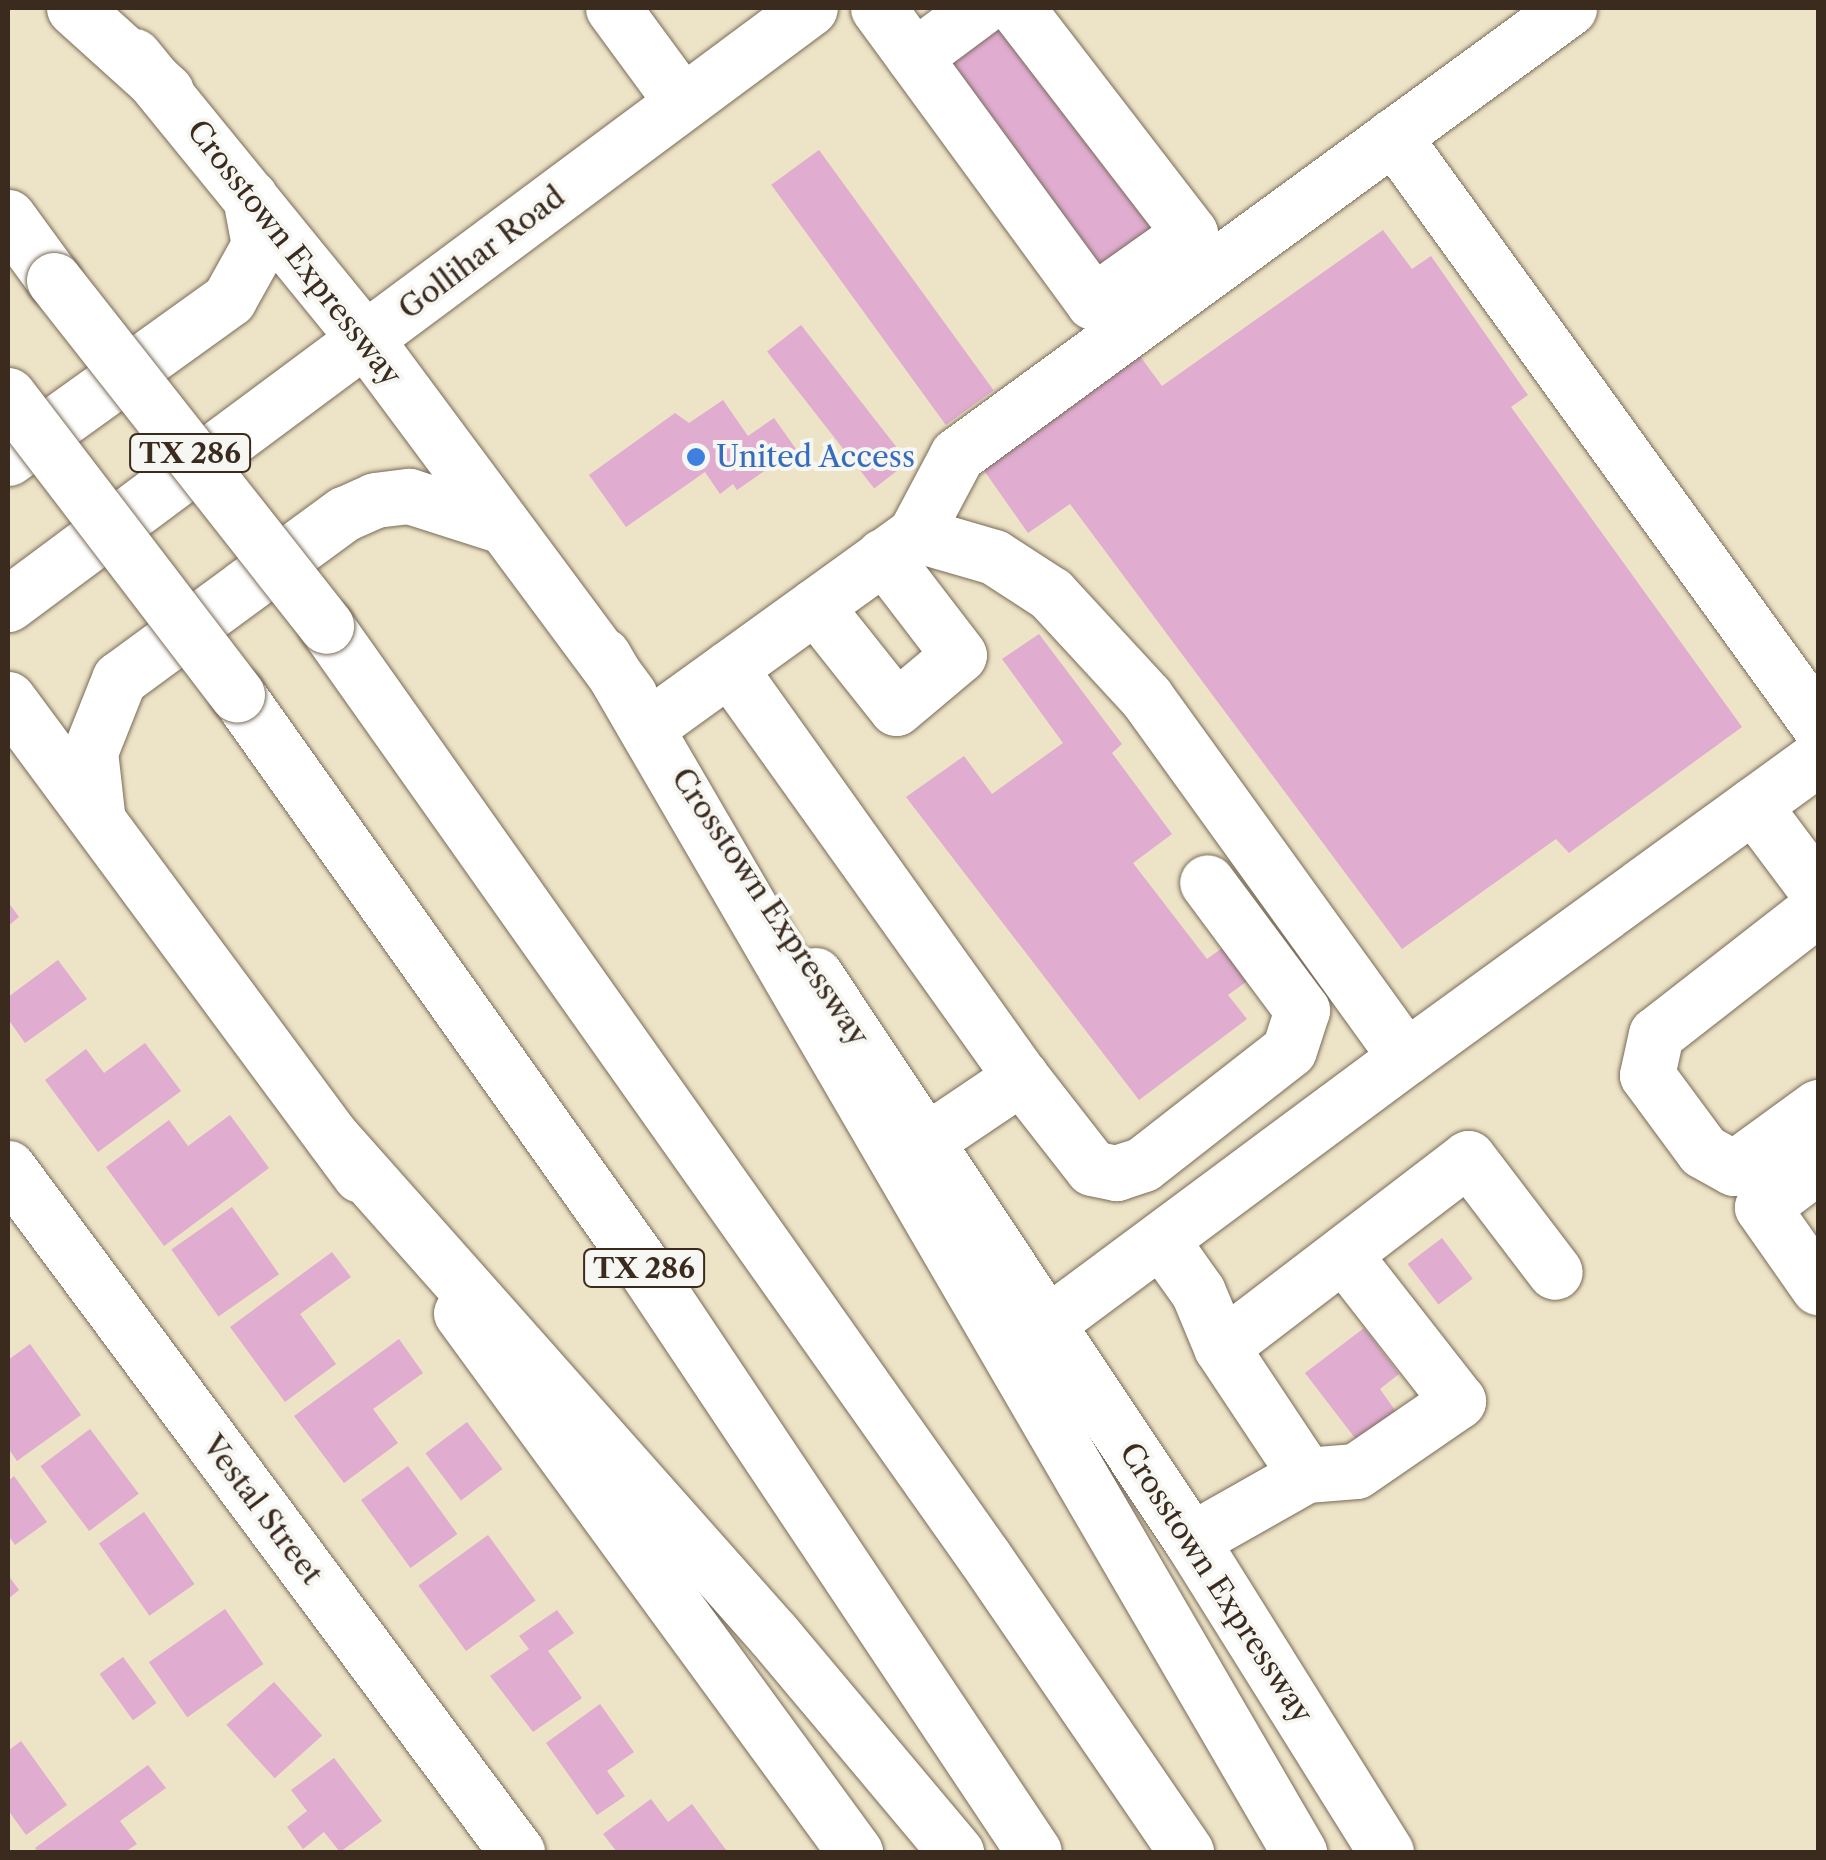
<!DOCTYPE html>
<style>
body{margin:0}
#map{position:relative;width:1826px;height:1860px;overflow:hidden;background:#ede3c6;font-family:"Libre Caslon Text",serif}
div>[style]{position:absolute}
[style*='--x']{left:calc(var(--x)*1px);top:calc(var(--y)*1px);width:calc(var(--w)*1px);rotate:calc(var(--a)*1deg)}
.building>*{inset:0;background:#e0acd0;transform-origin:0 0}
.roads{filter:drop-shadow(0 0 2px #796b59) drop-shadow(0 0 2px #796b59)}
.minor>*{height:55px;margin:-27.5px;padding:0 27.5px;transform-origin:27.5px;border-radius:27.5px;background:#fff}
.major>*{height:55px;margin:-27.5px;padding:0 27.5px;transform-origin:27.5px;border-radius:27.5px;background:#fff}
.highway>*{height:55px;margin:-27.5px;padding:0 27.5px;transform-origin:27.5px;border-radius:27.5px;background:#fff}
.bridges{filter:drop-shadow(0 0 2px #796b59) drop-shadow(0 0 2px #796b59)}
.highway-bridge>*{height:55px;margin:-27.5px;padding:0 27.5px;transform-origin:27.5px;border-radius:27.5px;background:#fff}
.dots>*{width:28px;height:28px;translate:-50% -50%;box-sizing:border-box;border:5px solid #f6f6f2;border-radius:50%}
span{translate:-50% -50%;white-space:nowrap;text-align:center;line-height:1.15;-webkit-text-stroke:8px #f6f6f2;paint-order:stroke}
.shield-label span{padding:2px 8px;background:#f6f6f2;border:2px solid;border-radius:8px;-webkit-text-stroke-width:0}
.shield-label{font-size:28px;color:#3b2a1e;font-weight:700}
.street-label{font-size:30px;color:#3b2a1e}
.shop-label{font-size:30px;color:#366cbe}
.left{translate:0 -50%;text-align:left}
.frame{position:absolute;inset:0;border:10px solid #3b2a1e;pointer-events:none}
</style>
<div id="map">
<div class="building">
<i style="left:1002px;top:12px;width:270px;height:87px;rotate:52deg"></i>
<i style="left:819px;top:150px;width:297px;height:59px;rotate:54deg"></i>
<i style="clip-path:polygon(1383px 230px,1412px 269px,1431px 256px,1528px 395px,1511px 407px,1742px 727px,1569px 853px,1556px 839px,1402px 949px,1070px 504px,1028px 533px,978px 462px,1137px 352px,1162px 386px)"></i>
<i style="left:801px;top:325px;width:174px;height:43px;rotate:52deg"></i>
<i style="clip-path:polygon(723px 400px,748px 436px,774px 418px,796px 449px,737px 490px,733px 484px,720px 494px,705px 472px,626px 527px,589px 475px,675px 413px,689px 423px)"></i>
<i style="clip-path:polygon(1039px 634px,1122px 744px,1112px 753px,1172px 834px,1133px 863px,1207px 959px,1232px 941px,1257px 974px,1228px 995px,1247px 1019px,1139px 1100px,906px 797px,964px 756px,992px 794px,1063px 743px,1002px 659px)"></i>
<i style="clip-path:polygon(8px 902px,19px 917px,8px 926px)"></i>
<i style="clip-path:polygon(58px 960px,87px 999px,25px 1043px,8px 1019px,8px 997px)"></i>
<i style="clip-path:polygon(145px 1043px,181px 1091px,98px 1152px,45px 1080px,86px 1049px,104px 1073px)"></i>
<i style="clip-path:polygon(230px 1115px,269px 1168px,164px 1246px,106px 1167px,169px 1120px,188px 1146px)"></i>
<i style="left:232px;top:1207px;width:82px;height:74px;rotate:55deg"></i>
<i style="left:1442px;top:1238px;width:51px;height:43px;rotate:53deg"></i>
<i style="clip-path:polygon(332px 1252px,351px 1277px,300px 1314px,336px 1364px,285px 1402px,230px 1327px)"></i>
<i style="clip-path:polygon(1364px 1328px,1399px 1374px,1380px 1389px,1397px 1413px,1358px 1442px,1305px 1373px)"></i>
<i style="clip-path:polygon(399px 1339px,423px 1373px,373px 1409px,398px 1443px,344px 1483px,294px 1416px)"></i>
<i style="clip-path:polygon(30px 1344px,81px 1415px,17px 1461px,8px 1448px,8px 1360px)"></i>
<i style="left:467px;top:1422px;width:59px;height:52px;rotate:53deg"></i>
<i style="left:90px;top:1429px;width:81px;height:62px;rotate:53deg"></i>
<i style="left:408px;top:1466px;width:84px;height:58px;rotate:54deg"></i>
<i style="clip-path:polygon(14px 1476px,47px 1522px,15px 1545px,8px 1535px,8px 1481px)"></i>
<i style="left:144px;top:1512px;width:88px;height:55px;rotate:55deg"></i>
<i style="left:488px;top:1535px;width:81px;height:86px;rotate:54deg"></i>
<i style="clip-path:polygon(8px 1575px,19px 1590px,8px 1599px)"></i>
<i style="left:225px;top:1609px;width:67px;height:93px;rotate:55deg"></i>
<i style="clip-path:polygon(557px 1610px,574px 1633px,548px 1651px,582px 1698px,533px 1732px,490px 1676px,529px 1649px,519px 1636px)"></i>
<i style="left:123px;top:1657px;width:57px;height:29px;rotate:54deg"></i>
<i style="left:274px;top:1682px;width:72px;height:64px;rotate:48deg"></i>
<i style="clip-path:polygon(600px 1704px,634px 1752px,607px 1771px,625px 1796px,597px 1815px,546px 1743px)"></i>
<i style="clip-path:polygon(21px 1741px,67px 1805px,26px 1835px,8px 1810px,8px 1751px)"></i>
<i style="clip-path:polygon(334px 1758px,382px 1821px,340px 1852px,324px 1832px,303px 1849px,287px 1827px,307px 1811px,291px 1790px)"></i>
<i style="clip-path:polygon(148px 1765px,166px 1788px,120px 1821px,137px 1844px,125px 1852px,38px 1852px,35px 1848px)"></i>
<i style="clip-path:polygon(651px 1799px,668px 1822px,692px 1804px,726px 1850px,617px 1852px,603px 1834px)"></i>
</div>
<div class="roads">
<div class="minor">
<i style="--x:613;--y:8;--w:117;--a:53.7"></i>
<i style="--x:878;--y:8;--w:364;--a:53.8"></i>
<i style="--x:1093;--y:302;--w:119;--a:-35.4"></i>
<i style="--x:1190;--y:233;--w:284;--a:-127.6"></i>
<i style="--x:914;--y:57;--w:82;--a:-36.6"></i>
<i style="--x:1393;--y:136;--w:726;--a:54.14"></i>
<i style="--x:915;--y:534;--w:82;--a:16.2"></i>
<i style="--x:994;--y:557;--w:68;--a:33"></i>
<i style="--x:1051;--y:594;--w:140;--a:47.3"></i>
<i style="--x:1146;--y:697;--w:444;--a:54.2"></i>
<i style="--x:1406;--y:1057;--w:447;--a:143.4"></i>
<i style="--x:815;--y:606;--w:130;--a:51.5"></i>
<i style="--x:896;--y:708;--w:82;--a:-40.1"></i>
<i style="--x:959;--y:655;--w:125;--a:-127.5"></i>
<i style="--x:729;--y:668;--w:503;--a:54.48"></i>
<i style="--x:650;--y:725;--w:327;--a:-35.8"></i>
<i style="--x:915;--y:534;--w:89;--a:-62"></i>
<i style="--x:957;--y:455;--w:758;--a:-36.14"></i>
<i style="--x:1753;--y:805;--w:109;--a:53.2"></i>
<i style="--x:1818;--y:908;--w:205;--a:142.1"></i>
<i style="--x:1656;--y:1034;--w:42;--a:102.4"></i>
<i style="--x:1647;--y:1075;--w:94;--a:53.6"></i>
<i style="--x:1703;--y:1151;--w:35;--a:29"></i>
<i style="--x:1734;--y:1168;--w:104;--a:-36"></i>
<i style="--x:1406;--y:1057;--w:509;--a:-35.97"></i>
<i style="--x:926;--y:1141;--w:115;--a:-34"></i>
<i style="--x:1021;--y:1077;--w:115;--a:52"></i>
<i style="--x:1092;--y:1168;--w:25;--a:12"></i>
<i style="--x:1116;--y:1173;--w:28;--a:-18"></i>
<i style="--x:1143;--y:1164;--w:185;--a:-38"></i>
<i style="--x:1289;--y:1050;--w:42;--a:-72"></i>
<i style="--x:1302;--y:1010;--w:159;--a:-126.6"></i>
<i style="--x:1818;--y:1165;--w:70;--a:143.1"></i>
<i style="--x:1762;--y:1207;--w:98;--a:55"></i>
<i style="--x:8;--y:1168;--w:853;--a:53.35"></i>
<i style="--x:1161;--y:1240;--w:64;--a:54.6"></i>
<i style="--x:1198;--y:1292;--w:60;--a:67.3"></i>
<i style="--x:1306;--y:1475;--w:50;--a:-4.6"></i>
<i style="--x:1356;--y:1471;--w:124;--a:-34.5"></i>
<i style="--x:1458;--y:1401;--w:185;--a:-128"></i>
<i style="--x:1191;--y:1540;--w:132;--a:-29.5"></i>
<i style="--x:1306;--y:1475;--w:154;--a:-123.6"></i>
<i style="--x:1221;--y:1347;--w:311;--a:-37.4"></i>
<i style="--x:1468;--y:1158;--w:143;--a:52.7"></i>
</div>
<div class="major">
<i style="--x:134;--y:56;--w:367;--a:50.8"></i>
<i style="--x:366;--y:340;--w:442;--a:53.4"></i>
<i style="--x:8;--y:604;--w:999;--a:-36.62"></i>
<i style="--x:8;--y:699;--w:592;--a:53.52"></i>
<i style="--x:97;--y:813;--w:61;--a:-96.5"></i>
<i style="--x:90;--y:752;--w:79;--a:-68.3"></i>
<i style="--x:119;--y:679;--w:279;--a:-36.3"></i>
<i style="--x:344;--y:514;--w:34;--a:-24"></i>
<i style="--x:375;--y:500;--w:34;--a:-7"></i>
<i style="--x:409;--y:496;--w:96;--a:17.7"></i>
<i style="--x:815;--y:975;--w:679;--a:56.36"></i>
<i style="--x:1191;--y:1540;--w:368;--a:58"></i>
<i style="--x:461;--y:1313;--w:668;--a:53.83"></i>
</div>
<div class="highway">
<i style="--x:74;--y:8;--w:124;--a:42.1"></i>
<i style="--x:8;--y:217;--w:78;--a:53.9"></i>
<i style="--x:8;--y:458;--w:272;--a:-35.7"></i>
<i style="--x:229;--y:299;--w:62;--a:-60.9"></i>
<i style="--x:259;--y:245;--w:49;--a:-100.6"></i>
<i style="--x:326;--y:626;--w:1141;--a:54.74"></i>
<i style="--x:985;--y:1558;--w:356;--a:55.6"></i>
<i style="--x:603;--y:655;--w:1385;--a:59.82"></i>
<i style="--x:237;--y:694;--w:701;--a:54.63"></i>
<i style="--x:643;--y:1266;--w:704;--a:56.29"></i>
<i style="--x:332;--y:1137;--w:664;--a:48.42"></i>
<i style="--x:773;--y:1634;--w:285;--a:50"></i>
</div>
</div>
<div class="bridges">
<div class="highway-bridge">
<i style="--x:54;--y:280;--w:440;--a:51.8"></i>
<i style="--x:8;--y:395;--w:377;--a:52.6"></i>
</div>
</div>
<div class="dots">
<i style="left:696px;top:457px;background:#3f7fe0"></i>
</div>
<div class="shield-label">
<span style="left:190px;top:453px">TX 286</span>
<span style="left:644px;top:1268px">TX 286</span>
</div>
<div class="street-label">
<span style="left:294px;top:253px;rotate:52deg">Crosstown Expressway</span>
<span style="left:482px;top:253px;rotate:-37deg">Gollihar Road</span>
<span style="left:770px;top:907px;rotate:56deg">Crosstown Expressway</span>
<span style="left:262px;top:1510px;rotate:53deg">Vestal Street</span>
<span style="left:1216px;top:1583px;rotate:57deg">Crosstown Expressway</span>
</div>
<div class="shop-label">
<span class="left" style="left:716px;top:457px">United Access</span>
</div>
<div class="frame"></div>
</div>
